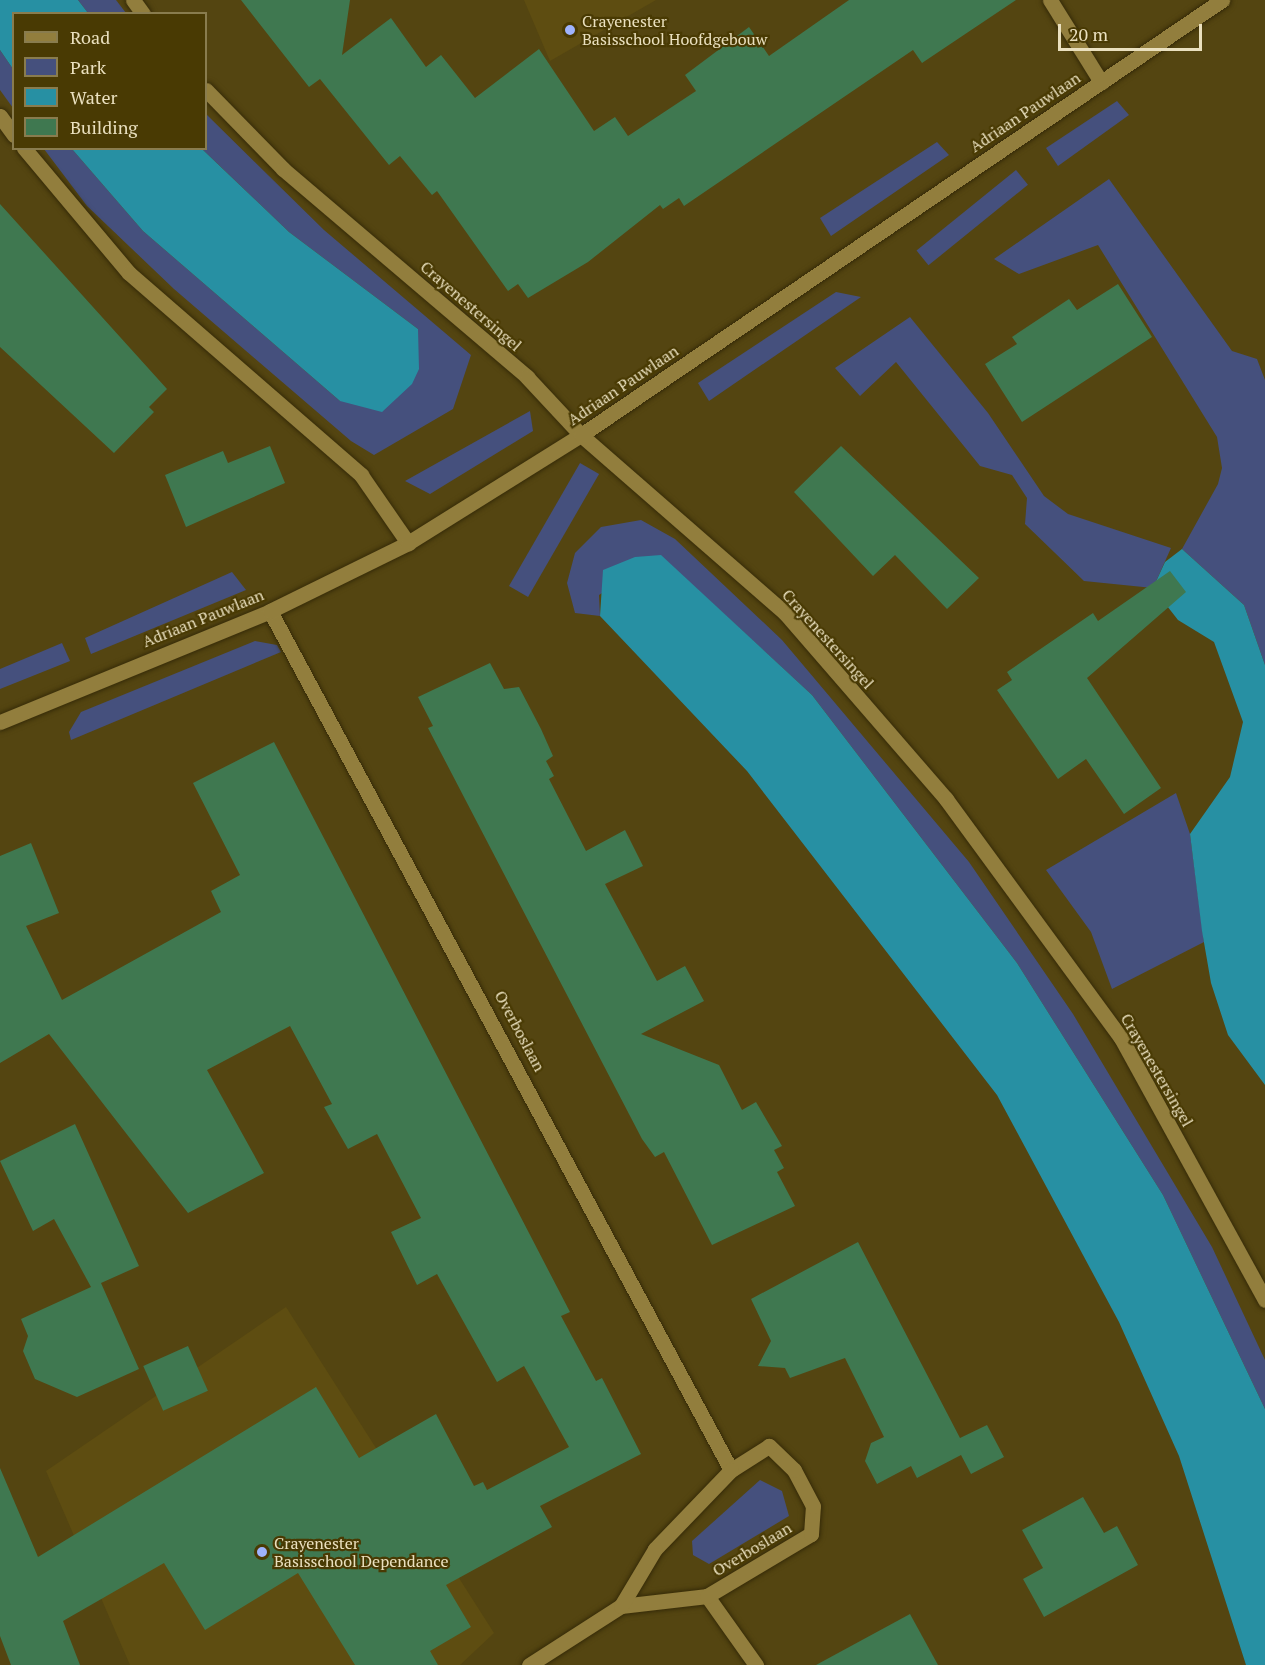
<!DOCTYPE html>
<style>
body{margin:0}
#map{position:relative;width:1265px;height:1665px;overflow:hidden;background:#544511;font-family:"PT Serif",serif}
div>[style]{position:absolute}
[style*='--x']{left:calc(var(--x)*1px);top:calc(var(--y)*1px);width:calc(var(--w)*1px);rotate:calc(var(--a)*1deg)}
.built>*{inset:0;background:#5e4d11}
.green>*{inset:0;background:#45507d;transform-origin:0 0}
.water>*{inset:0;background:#2790a3}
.building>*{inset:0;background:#3f7850;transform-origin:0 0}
.roads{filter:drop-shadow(0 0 2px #362b08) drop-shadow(0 0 2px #362b08)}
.minor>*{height:15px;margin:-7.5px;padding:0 7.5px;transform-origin:7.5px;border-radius:7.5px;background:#927e3d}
.tertiary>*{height:15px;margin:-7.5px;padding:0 7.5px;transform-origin:7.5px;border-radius:7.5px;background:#927e3d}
.dots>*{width:16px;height:16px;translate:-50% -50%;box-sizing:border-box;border:3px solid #493a03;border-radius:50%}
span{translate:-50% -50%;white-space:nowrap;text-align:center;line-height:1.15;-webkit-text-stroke:4.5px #493a03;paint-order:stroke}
.poi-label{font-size:16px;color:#eae0bf}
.left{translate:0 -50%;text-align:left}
.street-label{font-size:16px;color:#eae0bf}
.legend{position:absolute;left:12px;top:12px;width:195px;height:138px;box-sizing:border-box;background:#493a03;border:2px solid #897c4e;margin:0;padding:8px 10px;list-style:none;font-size:18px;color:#eae0bf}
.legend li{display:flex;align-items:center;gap:12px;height:30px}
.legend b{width:30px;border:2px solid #897c4e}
.scale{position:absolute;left:1058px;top:24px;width:144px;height:27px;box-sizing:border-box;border:3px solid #eae0bf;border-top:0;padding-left:8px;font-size:18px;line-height:21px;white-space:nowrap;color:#eae0bf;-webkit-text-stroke:4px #493a03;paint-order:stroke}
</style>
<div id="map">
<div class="built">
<i style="clip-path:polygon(524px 0,656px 0,550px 61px)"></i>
<i style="clip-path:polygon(286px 1307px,494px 1633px,460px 1665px,130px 1665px,46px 1471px)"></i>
</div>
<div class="green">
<i style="clip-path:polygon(78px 0,116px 0,126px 13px,88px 13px)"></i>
<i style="clip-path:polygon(0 50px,13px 69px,13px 108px,0 90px)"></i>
<i style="clip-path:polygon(1117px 101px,1129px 115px,1058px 166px,1046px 148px)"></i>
<i style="clip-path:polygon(206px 114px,324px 230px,471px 355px,453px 409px,374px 455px,351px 441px,174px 289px,87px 206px,44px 149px,72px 149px,143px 231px,340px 401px,418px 329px,289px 232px,221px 167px,202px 149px)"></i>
<i style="clip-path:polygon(937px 142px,949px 155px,831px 236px,820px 218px)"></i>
<i style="left:1016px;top:170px;width:19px;height:128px;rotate:51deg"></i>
<i style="clip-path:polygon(1109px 179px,1232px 351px,1257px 359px,1265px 380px,1265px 665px,1244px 605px,1182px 549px,1218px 484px,1222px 468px,1217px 437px,1098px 245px,1019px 274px,994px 259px)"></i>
<i style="clip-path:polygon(836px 292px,861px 297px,709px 401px,698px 383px)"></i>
<i style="clip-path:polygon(910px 317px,988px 413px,1044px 496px,1068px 514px,1171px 548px,1153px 588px,1084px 581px,1025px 524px,1027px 498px,1012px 475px,980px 466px,896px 362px,860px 396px,835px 368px)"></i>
<i style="clip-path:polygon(530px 411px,533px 431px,430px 494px,405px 481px)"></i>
<i style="left:580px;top:463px;width:22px;height:142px;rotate:30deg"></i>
<i style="clip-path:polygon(641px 520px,675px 539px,782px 640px,969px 862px,1073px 1014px,1212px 1247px,1265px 1360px,1265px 1409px,1163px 1195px,1017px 963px,812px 695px,661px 556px,599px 595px,600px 616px,575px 613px,567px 583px,575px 553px,601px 527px)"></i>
<i style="clip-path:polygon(232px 572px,246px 590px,91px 654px,85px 638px)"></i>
<i style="clip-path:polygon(255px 641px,277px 645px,281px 652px,71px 740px,69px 732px,81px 712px)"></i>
<i style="clip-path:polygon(62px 643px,70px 661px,0 689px,0 669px)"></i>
<i style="clip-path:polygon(1176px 793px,1190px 834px,1204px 942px,1112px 989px,1091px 932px,1046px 870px)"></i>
<i style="clip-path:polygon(760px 1480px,782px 1491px,789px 1516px,709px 1564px,693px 1555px,692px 1541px)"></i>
</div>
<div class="water">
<i style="clip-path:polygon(0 0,78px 0,88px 13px,14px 14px,13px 69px,0 50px)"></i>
<i style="clip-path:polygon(72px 149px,202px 149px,289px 232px,418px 329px,419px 369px,412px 384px,382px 412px,340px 401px,143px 231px)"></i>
<i style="clip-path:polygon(1182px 549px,1244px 605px,1265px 665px,1265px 1085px,1228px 1035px,1211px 983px,1202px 931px,1190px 834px,1230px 777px,1243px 722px,1214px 642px,1178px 620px,1153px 588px,1165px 562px)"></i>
<i style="clip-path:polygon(661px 555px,812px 695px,1017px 963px,1163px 1195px,1265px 1409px,1265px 1665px,1246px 1665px,1179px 1456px,1119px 1322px,997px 1095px,747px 771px,600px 616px,603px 570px,635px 557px)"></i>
</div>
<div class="building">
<i style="clip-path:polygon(241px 0,350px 0,342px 55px,391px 18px,426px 67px,441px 55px,475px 98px,539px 49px,594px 131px,615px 117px,628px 136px,696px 91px,685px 75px,749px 27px,769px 56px,849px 0,1016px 0,922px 63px,913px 50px,684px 206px,679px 198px,663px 209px,660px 205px,588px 262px,528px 298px,518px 284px,508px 291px,437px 191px,432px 195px,400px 156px,389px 165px,320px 79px,309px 87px)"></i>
<i style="clip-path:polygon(0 204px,167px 389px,149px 407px,154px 412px,114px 453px,0 347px)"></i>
<i style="clip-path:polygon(1118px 284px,1152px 337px,1022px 422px,985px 364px,1017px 344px,1012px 337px,1069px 299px,1077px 310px)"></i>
<i style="clip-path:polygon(270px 446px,285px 483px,186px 527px,165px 475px,223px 451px,228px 463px)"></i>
<i style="clip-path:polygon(841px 446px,979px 578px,947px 609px,895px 555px,873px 576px,794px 492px)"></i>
<i style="clip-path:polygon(1170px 571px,1186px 592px,1087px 678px,1161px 788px,1124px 814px,1086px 759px,1058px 779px,997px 690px,1012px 680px,1007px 672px,1093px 613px,1098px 621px)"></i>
<i style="clip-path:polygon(490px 663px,504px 689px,519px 687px,541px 729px,553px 756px,546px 761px,554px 776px,549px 779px,586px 851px,625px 830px,643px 866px,605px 884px,657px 981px,685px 966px,704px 1001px,641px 1034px,719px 1065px,742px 1110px,756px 1102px,782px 1146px,774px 1150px,784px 1168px,777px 1172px,795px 1206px,712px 1245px,664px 1152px,655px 1157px,642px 1139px,428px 728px,433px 726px,418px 697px)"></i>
<i style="clip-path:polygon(274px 742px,570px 1312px,561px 1316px,596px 1381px,602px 1378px,641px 1454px,540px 1506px,552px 1527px,446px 1585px,471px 1627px,430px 1651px,438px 1665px,355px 1665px,298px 1573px,205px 1630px,164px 1563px,63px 1621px,80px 1665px,11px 1665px,0 1636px,0 1468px,38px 1557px,316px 1387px,359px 1458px,436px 1414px,474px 1486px,483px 1482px,487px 1490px,569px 1447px,524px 1366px,497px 1382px,437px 1274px,417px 1285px,391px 1232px,421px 1218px,377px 1134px,348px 1149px,324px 1107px,332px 1104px,290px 1026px,207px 1070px,264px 1173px,188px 1213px,49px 1034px,0 1063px,0 856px,31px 843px,59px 913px,26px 926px,62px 1000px,221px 912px,211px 891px,240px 875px,193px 783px)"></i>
<i style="clip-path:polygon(75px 1124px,139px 1266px,101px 1283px,139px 1369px,77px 1397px,35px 1379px,23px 1351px,28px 1336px,21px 1319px,91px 1287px,54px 1219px,33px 1231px,0 1161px)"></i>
<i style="clip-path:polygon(858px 1242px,960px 1438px,987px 1425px,1004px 1457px,971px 1474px,961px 1455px,917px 1478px,911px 1466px,877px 1484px,865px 1461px,871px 1443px,884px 1437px,845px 1358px,790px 1378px,785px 1368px,758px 1366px,771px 1341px,751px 1299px)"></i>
<i style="left:188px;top:1346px;width:49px;height:49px;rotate:66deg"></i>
<i style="clip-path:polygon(1083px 1497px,1104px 1533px,1117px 1526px,1138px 1565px,1044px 1617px,1023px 1579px,1043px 1568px,1022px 1530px)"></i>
<i style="clip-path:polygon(910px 1614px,938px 1665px,816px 1665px)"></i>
</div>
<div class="roads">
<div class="minor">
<i style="--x:133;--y:0;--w:17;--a:54"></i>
<i style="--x:1050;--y:0;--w:97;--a:58.1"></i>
<i style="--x:206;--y:90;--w:110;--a:45.7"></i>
<i style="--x:283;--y:169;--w:321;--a:40.4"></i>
<i style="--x:527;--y:377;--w:79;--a:47"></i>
<i style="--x:581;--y:435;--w:271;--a:41.1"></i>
<i style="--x:785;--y:613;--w:246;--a:49.1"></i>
<i style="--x:946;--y:799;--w:296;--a:53.8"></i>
<i style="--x:1121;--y:1038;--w:299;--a:61.2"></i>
<i style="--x:0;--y:116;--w:24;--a:54"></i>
<i style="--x:24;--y:148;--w:163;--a:50"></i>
<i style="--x:129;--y:273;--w:308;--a:41"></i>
<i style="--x:361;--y:475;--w:83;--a:55.3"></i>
<i style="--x:270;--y:611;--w:975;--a:61.78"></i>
<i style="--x:707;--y:1596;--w:85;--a:54.6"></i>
<i style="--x:529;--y:1665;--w:109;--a:-32.7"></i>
<i style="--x:621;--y:1606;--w:87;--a:-6.6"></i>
<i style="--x:707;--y:1596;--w:121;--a:-30.8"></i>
<i style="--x:811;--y:1534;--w:28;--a:-86"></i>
<i style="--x:813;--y:1506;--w:41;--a:-117.8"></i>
<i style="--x:794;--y:1470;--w:35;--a:-136"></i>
<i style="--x:769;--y:1446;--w:45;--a:147.7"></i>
<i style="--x:731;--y:1470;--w:110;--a:133.9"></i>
<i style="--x:655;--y:1549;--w:66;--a:120.8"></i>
</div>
<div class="tertiary">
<i style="--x:0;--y:722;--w:292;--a:-22.3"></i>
<i style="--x:270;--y:611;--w:154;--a:-26.2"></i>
<i style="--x:408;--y:543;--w:204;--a:-32"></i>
<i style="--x:581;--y:435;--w:775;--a:-34.16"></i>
</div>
</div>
<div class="dots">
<i style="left:570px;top:30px;background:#9fb3fd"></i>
<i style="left:262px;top:1552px;background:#9fb3fd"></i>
</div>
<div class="poi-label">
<span class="left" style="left:582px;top:30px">Crayenester<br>Basisschool Hoofdgebouw</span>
<span class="left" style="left:274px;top:1552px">Crayenester<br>Basisschool Dependance</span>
</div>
<div class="street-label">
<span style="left:1025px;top:112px;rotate:-34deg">Adriaan Pauwlaan</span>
<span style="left:471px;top:306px;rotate:41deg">Crayenestersingel</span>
<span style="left:623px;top:385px;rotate:-34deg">Adriaan Pauwlaan</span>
<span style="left:203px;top:618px;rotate:-22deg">Adriaan Pauwlaan</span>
<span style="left:828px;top:639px;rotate:48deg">Crayenestersingel</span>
<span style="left:520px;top:1031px;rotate:62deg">Overboslaan</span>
<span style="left:1157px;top:1070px;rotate:60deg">Crayenestersingel</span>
<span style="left:752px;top:1549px;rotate:-31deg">Overboslaan</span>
</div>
<ul class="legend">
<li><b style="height:8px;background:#927e3d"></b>Road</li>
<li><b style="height:16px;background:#45507d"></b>Park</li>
<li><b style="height:16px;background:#2790a3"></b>Water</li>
<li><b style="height:16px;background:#3f7850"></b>Building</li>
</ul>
<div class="scale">20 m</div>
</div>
